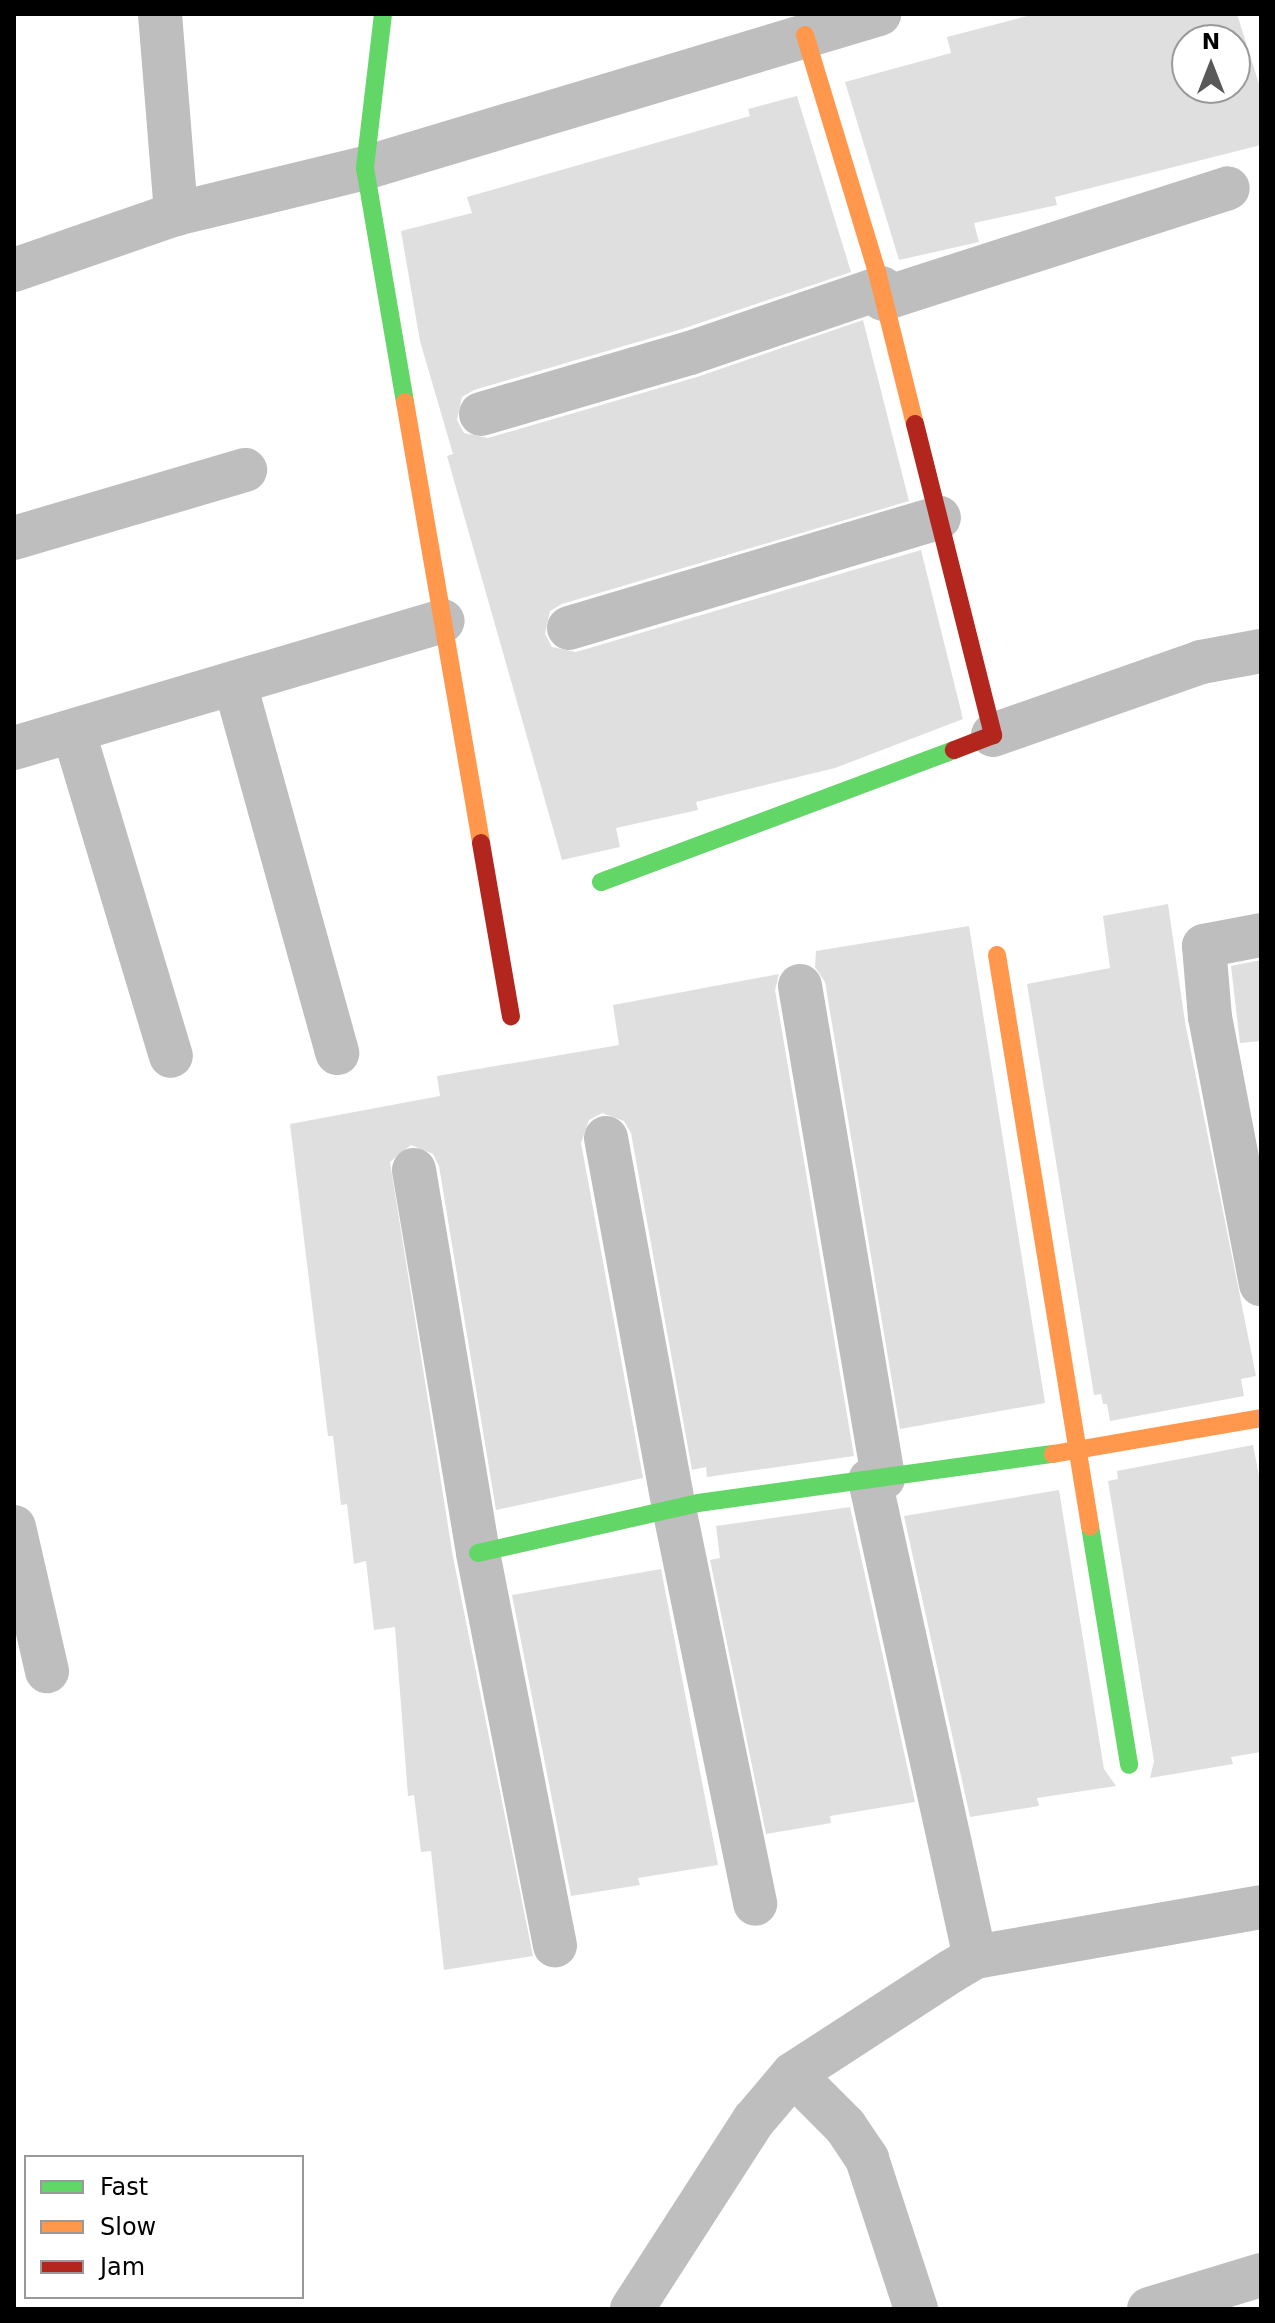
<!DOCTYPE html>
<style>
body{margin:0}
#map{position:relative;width:1275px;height:2323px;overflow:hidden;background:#fff;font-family:"DejaVu Sans",sans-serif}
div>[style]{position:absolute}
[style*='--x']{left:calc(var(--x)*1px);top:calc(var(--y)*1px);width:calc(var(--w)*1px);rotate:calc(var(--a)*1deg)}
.building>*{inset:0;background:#dfdfdf}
.street>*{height:44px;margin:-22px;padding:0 22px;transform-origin:22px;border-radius:22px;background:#bebebe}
.fast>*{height:18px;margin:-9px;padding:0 9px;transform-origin:9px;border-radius:9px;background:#63d668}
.slow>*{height:18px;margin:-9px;padding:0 9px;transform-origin:9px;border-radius:9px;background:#ff974d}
.jam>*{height:18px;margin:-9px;padding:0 9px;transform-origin:9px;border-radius:9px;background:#b3261e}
span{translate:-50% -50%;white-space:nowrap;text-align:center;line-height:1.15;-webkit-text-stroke:6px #fff;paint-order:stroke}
.frame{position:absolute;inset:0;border:16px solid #000;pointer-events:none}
.legend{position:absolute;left:24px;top:2155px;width:280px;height:144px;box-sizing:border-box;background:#fff;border:2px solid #999;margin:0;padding:10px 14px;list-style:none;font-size:24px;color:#000}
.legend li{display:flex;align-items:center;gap:16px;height:40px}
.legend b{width:40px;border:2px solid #999}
.north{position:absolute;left:1171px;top:24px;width:80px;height:80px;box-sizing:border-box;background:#fff;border:2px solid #999;border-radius:50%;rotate:0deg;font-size:22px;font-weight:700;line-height:32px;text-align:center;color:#000}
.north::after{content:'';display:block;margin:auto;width:28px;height:36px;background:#595959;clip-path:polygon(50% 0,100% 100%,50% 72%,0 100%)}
</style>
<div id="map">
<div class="building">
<i style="clip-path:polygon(evenodd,1035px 14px,1237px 14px,1261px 90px,1261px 145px,1055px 197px,1057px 205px,974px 223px,979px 242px,899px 260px,845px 82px,951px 53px,947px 37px,1035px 14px,1187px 40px,1235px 40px,1235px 88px,1187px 88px,1187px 40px)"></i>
<i style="clip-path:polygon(797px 96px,851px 272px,682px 329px,474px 390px,462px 397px,457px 420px,464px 433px,488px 438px,697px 377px,863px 320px,909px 501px,562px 604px,550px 611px,545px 634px,552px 647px,576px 652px,921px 550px,963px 719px,835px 768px,696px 802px,698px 810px,616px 828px,620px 847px,562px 860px,447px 456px,453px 454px,420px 341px,401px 231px,472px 213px,467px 197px,750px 116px,748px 109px)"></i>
<i style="clip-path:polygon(1168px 904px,1185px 1022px,1256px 1376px,1241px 1379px,1244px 1396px,1110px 1421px,1107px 1404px,1103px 1404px,1101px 1394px,1094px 1395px,1027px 984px,1110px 968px,1103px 916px)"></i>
<i style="clip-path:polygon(969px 926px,1045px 1403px,900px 1429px,825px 982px,815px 967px,816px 951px)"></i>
<i style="clip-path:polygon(1261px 960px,1261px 1041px,1240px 1043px,1231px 966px)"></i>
<i style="clip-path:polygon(779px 974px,775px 990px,854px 1456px,707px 1477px,706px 1467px,692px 1470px,631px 1133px,624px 1121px,602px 1113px,589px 1120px,581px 1143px,643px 1478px,496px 1510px,439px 1166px,433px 1154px,411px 1145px,390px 1162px,453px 1557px,533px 1956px,444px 1970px,431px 1851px,421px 1852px,414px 1795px,408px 1796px,395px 1627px,374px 1630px,366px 1561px,354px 1564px,347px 1504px,341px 1505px,333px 1436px,328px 1436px,290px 1124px,440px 1096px,437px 1076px,619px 1045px,613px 1005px)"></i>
<i style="clip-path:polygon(1253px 1445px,1261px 1486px,1261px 1752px,1231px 1757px,1233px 1764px,1150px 1778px,1154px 1761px,1108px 1481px,1118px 1479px,1117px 1471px)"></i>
<i style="clip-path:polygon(1059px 1490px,1104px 1769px,1116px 1786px,1037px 1798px,1039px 1806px,970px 1817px,904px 1516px)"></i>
<i style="clip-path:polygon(850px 1507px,915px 1802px,830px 1816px,831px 1823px,766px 1834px,710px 1560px,720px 1558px,716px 1526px)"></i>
<i style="clip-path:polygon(661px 1569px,718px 1865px,638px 1878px,640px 1885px,571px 1896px,512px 1595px)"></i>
</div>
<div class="street">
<i style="--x:160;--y:14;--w:201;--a:85.4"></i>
<i style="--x:14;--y:270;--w:171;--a:-19.1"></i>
<i style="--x:176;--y:214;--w:195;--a:-13.7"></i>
<i style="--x:365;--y:168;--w:537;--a:-16.68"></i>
<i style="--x:883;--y:299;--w:362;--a:-17.8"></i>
<i style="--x:481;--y:414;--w:218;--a:-16.3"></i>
<i style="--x:690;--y:353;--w:202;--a:-18.8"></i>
<i style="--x:14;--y:538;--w:241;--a:-16.4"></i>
<i style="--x:569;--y:628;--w:386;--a:-16.6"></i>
<i style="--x:235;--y:684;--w:383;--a:74.5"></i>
<i style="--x:74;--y:733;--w:337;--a:73.3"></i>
<i style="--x:993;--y:735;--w:220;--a:-19.3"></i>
<i style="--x:1201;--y:662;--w:61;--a:-10.4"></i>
<i style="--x:14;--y:748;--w:447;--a:-16.5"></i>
<i style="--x:1261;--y:935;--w:58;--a:169.1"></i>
<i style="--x:1204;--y:946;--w:71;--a:85.2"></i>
<i style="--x:1210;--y:1017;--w:272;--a:79.2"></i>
<i style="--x:800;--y:986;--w:499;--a:80.4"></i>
<i style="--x:606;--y:1138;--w:376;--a:79.6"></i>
<i style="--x:674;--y:1508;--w:404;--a:78.4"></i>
<i style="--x:414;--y:1170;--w:388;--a:80.5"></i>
<i style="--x:478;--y:1553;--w:400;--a:78.9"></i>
<i style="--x:870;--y:1480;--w:488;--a:77.6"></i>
<i style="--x:14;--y:1527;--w:148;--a:77.1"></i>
<i style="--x:793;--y:2074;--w:74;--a:45"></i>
<i style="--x:845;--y:2126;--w:40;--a:56"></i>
<i style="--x:867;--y:2159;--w:158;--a:71.9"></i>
<i style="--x:632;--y:2309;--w:225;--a:-57.2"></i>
<i style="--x:754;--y:2120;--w:60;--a:-49.7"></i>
<i style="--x:793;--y:2074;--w:187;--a:-33"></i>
<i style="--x:950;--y:1972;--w:29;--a:-31"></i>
<i style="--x:975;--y:1957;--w:290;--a:-9.9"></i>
<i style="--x:1149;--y:2309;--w:117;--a:-16.9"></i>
</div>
<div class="fast">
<i style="--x:383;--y:14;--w:155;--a:96.7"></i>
<i style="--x:365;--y:168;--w:237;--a:80.3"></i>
<i style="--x:601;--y:882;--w:377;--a:-20.5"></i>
<i style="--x:1090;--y:1526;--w:242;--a:80.7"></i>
<i style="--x:478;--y:1553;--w:226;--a:-12.8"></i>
<i style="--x:698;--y:1503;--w:358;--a:-7.9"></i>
</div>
<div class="slow">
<i style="--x:805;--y:35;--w:248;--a:73.1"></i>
<i style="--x:877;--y:272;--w:157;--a:76"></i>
<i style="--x:405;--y:402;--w:448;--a:80.2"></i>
<i style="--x:997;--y:955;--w:579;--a:80.75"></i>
<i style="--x:1053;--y:1454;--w:211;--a:-9.8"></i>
</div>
<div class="jam">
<i style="--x:915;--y:424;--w:321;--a:75.9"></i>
<i style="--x:993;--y:735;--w:42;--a:159"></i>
<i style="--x:481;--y:843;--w:176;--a:80.2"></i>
</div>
<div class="frame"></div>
<ul class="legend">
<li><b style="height:10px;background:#63d668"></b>Fast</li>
<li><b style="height:10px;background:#ff974d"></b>Slow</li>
<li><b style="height:10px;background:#b3261e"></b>Jam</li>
</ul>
<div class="north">N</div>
</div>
